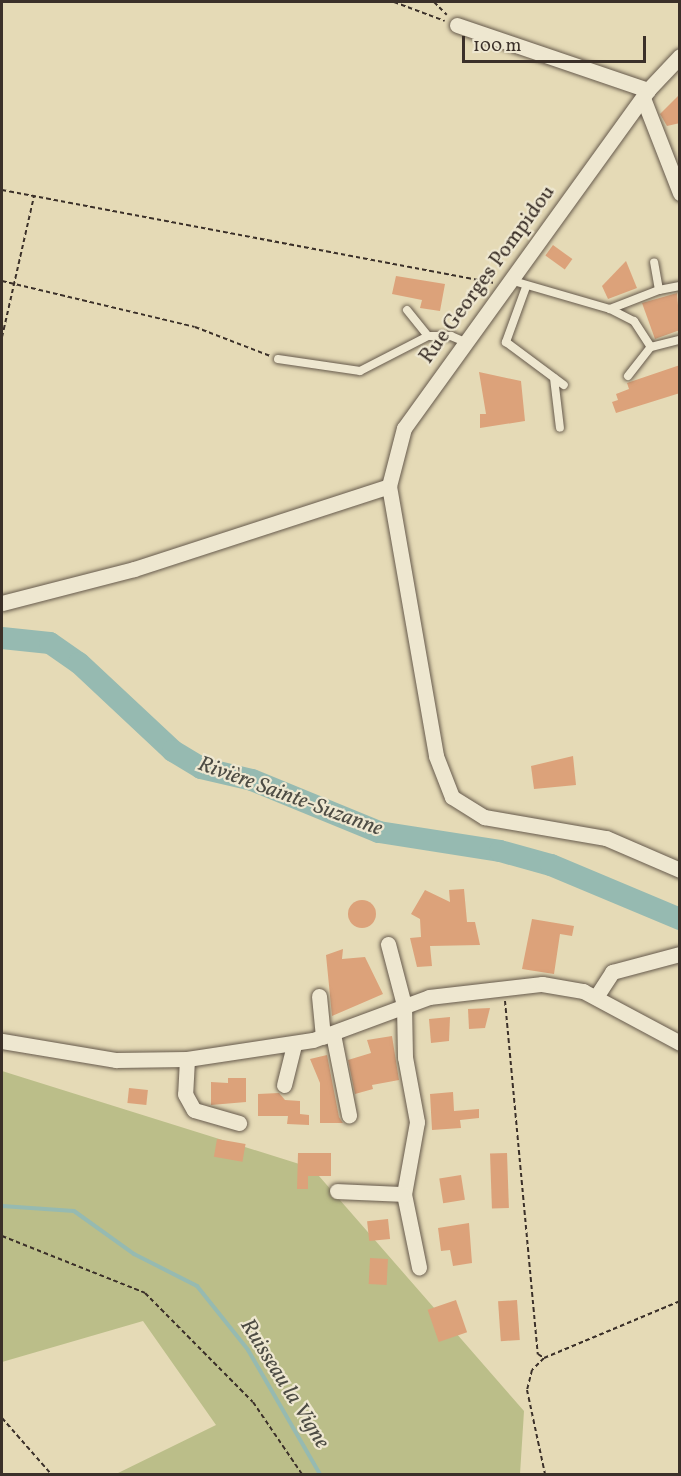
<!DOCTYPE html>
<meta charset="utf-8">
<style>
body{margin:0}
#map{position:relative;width:681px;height:1476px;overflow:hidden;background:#e5dab6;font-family:Vollkorn,serif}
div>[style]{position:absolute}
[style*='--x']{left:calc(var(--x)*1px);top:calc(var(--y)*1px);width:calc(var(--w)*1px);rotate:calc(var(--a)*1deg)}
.green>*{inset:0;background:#bbbe89}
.stream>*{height:4px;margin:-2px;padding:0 2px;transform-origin:2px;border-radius:2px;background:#96bab1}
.river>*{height:22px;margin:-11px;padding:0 11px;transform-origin:11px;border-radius:11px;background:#96bab1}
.building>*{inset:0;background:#dca27a;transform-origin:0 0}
.round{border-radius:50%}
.path>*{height:2px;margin-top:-1px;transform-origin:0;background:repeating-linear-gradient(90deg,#3b3029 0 4.5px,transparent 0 7.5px)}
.roads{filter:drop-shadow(0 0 2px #665a4c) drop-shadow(0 0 2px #665a4c)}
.lane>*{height:8px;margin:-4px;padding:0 4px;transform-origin:4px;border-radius:4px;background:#eee7d0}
.street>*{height:15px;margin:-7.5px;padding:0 7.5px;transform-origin:7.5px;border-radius:7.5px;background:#eee7d0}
span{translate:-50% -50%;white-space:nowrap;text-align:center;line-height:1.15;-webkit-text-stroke:4.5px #eee7d0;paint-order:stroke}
.street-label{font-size:21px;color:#3b3029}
.water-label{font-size:22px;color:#4d4c44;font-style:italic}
.frame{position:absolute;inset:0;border:3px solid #3b3029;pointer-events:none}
.scale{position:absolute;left:462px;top:36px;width:184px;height:27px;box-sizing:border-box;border:3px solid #3b3029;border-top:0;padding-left:8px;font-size:18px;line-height:21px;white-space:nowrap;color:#3b3029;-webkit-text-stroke:4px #eee7d0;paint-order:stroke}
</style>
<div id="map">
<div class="green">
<i style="clip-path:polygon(2px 1071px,312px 1168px,524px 1411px,520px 1474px,116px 1474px,216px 1425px,143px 1321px,2px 1362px)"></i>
</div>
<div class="stream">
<i style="--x:2;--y:1206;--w:72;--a:4"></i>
<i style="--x:74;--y:1211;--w:74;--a:35.6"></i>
<i style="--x:134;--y:1254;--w:71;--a:26.9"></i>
<i style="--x:197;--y:1286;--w:82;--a:51.4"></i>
<i style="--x:248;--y:1350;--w:143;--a:59.9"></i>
</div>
<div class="river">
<i style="--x:2;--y:638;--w:48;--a:5.9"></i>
<i style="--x:50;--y:643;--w:35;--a:35"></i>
<i style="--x:79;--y:663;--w:129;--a:43.1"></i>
<i style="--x:173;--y:751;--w:33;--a:31"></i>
<i style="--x:201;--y:768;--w:52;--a:13.2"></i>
<i style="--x:252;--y:780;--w:137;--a:22.3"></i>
<i style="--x:379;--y:832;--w:122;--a:8.9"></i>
<i style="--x:500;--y:851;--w:53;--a:15.4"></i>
<i style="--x:551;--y:865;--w:140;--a:22.7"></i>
</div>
<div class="building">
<i style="clip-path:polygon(680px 94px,680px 123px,667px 126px,660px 114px)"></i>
<i style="left:553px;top:245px;width:24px;height:13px;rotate:36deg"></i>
<i style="clip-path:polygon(626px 261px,637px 288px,608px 299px,602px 286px)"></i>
<i style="clip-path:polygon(396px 276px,445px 284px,440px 311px,420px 308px,422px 300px,392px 294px)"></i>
<i style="clip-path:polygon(677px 293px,680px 330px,655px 339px,642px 303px)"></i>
<i style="clip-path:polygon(680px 365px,680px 393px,616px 413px,612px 402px,618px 400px,616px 394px,629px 389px,627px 383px)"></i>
<i style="clip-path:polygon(479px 372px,521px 381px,525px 421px,480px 428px,480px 414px,486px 414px)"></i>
<i style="clip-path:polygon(573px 756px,576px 785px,534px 789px,531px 766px)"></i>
<i style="clip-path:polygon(464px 889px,467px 922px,475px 922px,480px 945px,430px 946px,432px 966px,417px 967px,410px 938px,421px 937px,420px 919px,411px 914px,425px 890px,450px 902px,449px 890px)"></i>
<i class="round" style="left:348px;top:900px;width:28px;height:28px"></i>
<i style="clip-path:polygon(532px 919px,574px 926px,572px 936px,560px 934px,554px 974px,522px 969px)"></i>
<i style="clip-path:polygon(343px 949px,342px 959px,365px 957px,383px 994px,332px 1016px,326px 955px)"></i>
<i style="clip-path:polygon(490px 1008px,485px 1028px,469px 1029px,468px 1009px)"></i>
<i style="clip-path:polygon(450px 1017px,449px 1041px,431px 1043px,429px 1019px)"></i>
<i style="clip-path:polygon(392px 1036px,399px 1080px,372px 1085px,373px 1089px,355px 1094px,348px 1060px,371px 1053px,367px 1040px)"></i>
<i style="clip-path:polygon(327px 1055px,339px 1117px,343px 1123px,320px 1123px,320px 1083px,310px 1059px)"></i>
<i style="clip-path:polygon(228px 1078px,246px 1078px,246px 1102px,211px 1105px,211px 1082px,228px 1083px)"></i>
<i style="left:129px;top:1088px;width:19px;height:15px;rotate:6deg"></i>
<i style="clip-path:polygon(453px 1092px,454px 1111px,479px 1109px,479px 1118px,460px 1120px,461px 1128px,432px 1130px,430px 1094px)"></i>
<i style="clip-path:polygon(279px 1093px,285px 1100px,300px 1101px,300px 1114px,309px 1115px,309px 1125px,287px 1124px,288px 1116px,258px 1116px,258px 1094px)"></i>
<i style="left:217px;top:1139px;width:29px;height:18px;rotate:10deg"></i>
<i style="clip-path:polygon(298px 1153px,331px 1153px,331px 1176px,308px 1176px,308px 1189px,297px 1189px)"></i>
<i style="left:507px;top:1153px;width:55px;height:17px;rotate:88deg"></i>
<i style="left:461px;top:1175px;width:25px;height:22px;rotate:81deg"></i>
<i style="left:388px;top:1219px;width:20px;height:21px;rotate:84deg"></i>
<i style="clip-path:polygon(469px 1223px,472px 1263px,453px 1266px,450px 1250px,441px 1251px,438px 1228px)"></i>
<i style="left:370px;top:1258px;width:18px;height:26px;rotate:3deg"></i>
<i style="left:456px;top:1300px;width:34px;height:30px;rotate:71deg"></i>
<i style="left:517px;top:1300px;width:40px;height:19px;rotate:86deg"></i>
</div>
<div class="path">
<i style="--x:394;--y:2;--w:54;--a:20.4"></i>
<i style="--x:434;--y:2;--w:18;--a:45"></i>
<i style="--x:2;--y:190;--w:501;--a:10.7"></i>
<i style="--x:2;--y:281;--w:198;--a:13.4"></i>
<i style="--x:195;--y:327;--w:80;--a:21.1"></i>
<i style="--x:2;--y:337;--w:145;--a:-77.2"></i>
<i style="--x:505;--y:1001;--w:355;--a:84.7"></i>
<i style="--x:538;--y:1354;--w:7;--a:34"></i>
<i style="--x:544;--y:1358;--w:147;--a:-22.7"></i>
<i style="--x:2;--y:1236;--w:154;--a:21.7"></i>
<i style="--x:145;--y:1293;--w:153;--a:45.3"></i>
<i style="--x:253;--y:1402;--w:87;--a:55.8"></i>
<i style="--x:544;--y:1358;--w:17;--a:135"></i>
<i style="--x:532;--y:1370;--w:21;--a:104"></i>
<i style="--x:527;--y:1390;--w:86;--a:77.9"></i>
<i style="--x:2;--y:1418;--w:74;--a:48.8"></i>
</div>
<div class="roads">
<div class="lane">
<i style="--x:510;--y:280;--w:104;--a:16.2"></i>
<i style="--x:610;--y:309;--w:27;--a:27"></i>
<i style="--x:634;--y:321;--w:31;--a:57"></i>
<i style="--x:651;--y:347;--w:30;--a:-14"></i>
<i style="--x:526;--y:287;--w:59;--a:110"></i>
<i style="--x:506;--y:342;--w:72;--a:36.6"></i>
<i style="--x:659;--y:290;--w:21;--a:-11"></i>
<i style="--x:610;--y:309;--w:53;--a:-21.2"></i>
<i style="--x:659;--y:290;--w:28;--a:-100"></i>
<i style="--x:407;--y:310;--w:33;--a:51"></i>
<i style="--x:278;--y:359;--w:83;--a:8.3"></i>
<i style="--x:360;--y:371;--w:76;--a:-27.2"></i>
<i style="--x:428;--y:336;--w:23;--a:0"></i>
<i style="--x:451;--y:336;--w:15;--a:23"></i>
<i style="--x:628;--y:376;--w:37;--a:-52"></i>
<i style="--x:554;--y:378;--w:50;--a:83.2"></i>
</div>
<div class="street">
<i style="--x:457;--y:25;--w:202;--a:18.8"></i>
<i style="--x:680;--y:56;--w:47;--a:133.3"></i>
<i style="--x:648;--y:90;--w:417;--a:125.8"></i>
<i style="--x:404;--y:428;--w:60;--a:104.5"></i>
<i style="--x:389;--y:486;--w:274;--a:80.1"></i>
<i style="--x:436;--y:756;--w:44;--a:68.7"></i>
<i style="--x:452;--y:797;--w:38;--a:32"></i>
<i style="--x:484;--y:817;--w:124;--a:9.8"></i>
<i style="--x:606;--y:838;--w:81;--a:23.4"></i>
<i style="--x:643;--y:98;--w:102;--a:68.7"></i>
<i style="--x:2;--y:603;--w:136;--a:-14.4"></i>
<i style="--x:134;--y:569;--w:268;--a:-18"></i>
<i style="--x:388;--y:944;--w:63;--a:75.3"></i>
<i style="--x:404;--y:1005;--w:52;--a:88.9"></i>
<i style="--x:405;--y:1057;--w:66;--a:79.5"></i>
<i style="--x:417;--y:1122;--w:73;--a:100.2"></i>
<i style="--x:404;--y:1194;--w:75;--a:78.4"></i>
<i style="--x:319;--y:996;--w:41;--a:84.4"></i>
<i style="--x:596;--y:997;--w:30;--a:-57"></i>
<i style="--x:612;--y:972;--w:70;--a:-14.8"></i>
<i style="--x:333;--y:1034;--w:83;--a:78.8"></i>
<i style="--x:2;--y:1041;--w:116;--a:9.5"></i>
<i style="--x:116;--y:1060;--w:71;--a:-0.8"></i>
<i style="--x:187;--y:1059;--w:127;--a:-8.6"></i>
<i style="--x:313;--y:1040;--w:124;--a:-20.3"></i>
<i style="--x:429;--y:997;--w:114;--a:-6.6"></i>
<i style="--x:542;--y:984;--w:42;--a:9.7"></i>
<i style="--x:583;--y:991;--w:110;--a:28.2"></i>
<i style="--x:187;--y:1059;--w:35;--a:93"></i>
<i style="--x:185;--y:1094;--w:18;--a:61"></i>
<i style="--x:194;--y:1110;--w:47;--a:16.1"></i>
<i style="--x:284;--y:1085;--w:41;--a:-76"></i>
<i style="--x:337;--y:1191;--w:67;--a:2.6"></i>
</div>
</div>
<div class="street-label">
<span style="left:488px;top:275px;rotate:-54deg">Rue Georges Pompidou</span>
</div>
<div class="water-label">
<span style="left:290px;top:797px;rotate:20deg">Rivière Sainte-Suzanne</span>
<span style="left:284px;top:1384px;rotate:58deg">Ruisseau la Vigne</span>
</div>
<div class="frame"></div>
<div class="scale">100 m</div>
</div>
